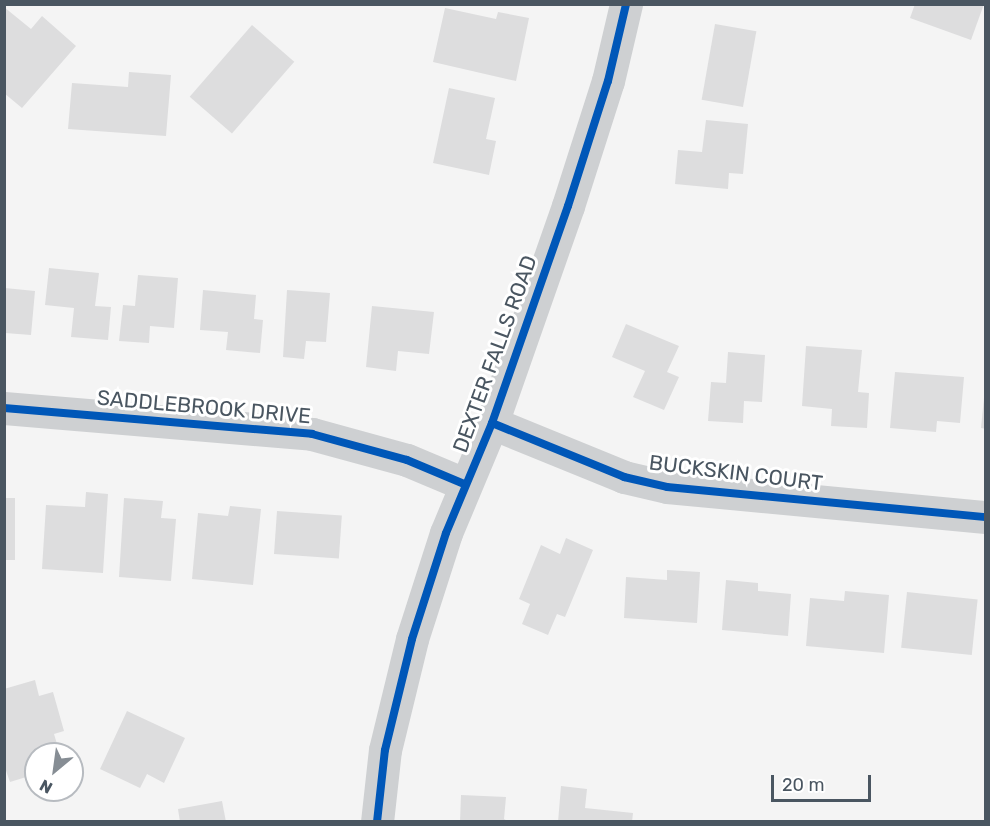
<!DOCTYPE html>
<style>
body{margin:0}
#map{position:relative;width:990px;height:826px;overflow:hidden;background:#f4f4f4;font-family:Rubik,sans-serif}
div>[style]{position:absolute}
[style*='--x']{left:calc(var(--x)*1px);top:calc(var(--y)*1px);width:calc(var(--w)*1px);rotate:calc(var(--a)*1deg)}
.building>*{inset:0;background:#ddddde;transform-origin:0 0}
.minor>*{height:33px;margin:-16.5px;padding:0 16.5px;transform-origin:16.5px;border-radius:16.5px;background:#ced0d2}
.tertiary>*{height:33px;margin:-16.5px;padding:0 16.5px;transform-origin:16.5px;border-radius:16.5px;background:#ced0d2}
.cycleway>*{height:8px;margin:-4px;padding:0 4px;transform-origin:4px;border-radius:4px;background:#0057b8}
span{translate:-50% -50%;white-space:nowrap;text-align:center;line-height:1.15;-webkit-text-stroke:6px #fff;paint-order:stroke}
.street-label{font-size:21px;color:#4a5661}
.frame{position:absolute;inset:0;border:6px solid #4a5661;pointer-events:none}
.north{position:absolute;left:24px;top:742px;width:60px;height:60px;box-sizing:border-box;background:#fff;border:2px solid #b7bbc0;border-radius:50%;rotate:209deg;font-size:16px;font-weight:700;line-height:24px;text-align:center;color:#4a5661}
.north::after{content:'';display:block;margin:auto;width:21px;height:27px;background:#868d94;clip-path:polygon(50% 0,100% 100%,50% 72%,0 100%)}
.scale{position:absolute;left:771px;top:775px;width:100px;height:27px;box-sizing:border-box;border:3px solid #4a5661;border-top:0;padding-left:8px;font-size:18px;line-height:21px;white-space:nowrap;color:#4a5661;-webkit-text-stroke:4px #fff;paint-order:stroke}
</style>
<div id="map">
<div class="building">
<i style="clip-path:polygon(915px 4px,984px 4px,971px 40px,910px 18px)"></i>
<i style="clip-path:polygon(4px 7px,31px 29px,42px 16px,76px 46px,22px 108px,4px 93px)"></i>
<i style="clip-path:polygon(445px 8px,496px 19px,498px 12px,529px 18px,516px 81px,433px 62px)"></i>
<i style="left:715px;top:24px;width:42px;height:77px;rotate:10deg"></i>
<i style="left:252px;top:25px;width:56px;height:95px;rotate:41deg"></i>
<i style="clip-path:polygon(129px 72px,171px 75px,166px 136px,68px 129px,72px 83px,128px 87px)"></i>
<i style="clip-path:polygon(449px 88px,495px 98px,486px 139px,496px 141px,489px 175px,433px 163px)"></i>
<i style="clip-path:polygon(706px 120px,748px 124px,743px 174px,729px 173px,728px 189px,675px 184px,678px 150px,702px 152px)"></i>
<i style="clip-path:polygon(49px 268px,99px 273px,95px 306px,111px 307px,108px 340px,71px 337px,74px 308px,45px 305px)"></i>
<i style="clip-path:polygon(138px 275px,178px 278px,174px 328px,150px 326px,149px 343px,119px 341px,123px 305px,135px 306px)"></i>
<i style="clip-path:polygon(5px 288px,35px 291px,31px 335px,5px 333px)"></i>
<i style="clip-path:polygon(203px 290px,256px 295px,254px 319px,263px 320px,260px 353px,226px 350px,228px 332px,200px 330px)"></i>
<i style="clip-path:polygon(287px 290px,330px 293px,326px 342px,306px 341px,304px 359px,283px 357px)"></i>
<i style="clip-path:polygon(372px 306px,434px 312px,429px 354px,398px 351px,396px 371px,366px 367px)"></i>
<i style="clip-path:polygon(626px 324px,679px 346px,667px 372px,679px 377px,664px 410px,633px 397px,645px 371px,612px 357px)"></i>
<i style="clip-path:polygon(806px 346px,862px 350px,858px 392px,869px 393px,867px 428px,831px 426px,832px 409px,802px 406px)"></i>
<i style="clip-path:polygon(728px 352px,765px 355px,762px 402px,744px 401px,743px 423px,708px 421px,711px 382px,726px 383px)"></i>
<i style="clip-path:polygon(895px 372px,964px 377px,960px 423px,937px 421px,936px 432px,890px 428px)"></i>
<i style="clip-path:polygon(984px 398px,986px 398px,986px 429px,981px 428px)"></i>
<i style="clip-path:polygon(86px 492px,108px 494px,103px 573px,42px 569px,46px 505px,85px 507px)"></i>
<i style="left:4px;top:498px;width:11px;height:62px"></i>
<i style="clip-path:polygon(124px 498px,163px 501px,161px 518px,176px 519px,171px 581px,119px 577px)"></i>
<i style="clip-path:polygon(230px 506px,261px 509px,253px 585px,192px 579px,198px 513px,228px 516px)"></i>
<i style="left:277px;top:511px;width:65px;height:43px;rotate:4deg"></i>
<i style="clip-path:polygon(566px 538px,593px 550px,565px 617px,557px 614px,548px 635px,522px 624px,530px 604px,519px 599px,541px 545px,560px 554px)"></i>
<i style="clip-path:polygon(667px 570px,700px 572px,697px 623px,624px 618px,626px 577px,667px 580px)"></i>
<i style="clip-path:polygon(726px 580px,758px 583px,758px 591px,791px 594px,788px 636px,722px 630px)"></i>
<i style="clip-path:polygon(845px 591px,889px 595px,884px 653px,806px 646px,810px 598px,844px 601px)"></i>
<i style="left:907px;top:592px;width:71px;height:56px;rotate:6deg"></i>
<i style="clip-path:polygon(35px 680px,39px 696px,53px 692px,64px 731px,54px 734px,60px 754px,36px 754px,36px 774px,10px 782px,4px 765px,4px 689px)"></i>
<i style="clip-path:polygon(127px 711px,185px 738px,164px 783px,147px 774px,140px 788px,100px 769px)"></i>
<i style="clip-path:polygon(561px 786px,587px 789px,585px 808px,633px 813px,632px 822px,558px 822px)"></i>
<i style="clip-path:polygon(461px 795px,506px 797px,504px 819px,509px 822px,460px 822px)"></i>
<i style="clip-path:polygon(222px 801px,226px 822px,180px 822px,178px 809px)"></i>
</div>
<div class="minor">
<i style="--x:4;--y:408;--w:309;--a:4.8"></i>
<i style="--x:312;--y:434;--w:98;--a:15.3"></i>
<i style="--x:407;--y:460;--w:62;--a:22.8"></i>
<i style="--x:492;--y:423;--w:143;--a:22.2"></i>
<i style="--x:624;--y:477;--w:44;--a:13.1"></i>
<i style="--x:667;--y:487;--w:320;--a:5.4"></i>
</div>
<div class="tertiary">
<i style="--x:377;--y:822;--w:72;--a:-83.7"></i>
<i style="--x:385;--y:750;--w:114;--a:-76.3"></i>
<i style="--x:412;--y:639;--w:111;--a:-72.2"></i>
<i style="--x:446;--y:533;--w:119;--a:-67.3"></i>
<i style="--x:492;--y:423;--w:230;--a:-70.7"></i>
<i style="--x:568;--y:206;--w:131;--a:-72.3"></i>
<i style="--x:608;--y:81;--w:79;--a:-76.8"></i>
</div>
<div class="cycleway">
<i style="--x:4;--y:408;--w:309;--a:4.8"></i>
<i style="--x:312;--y:434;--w:98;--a:15.3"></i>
<i style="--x:407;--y:460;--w:62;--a:22.8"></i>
<i style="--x:492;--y:423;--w:143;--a:22.2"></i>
<i style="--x:624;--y:477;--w:44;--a:13.1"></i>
<i style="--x:667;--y:487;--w:320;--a:5.4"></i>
<i style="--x:377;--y:822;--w:72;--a:-83.7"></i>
<i style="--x:385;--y:750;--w:114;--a:-76.3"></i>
<i style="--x:412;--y:639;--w:111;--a:-72.2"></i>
<i style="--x:446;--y:533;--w:119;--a:-67.3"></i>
<i style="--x:492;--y:423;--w:230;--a:-70.7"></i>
<i style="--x:568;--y:206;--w:131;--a:-72.3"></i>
<i style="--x:608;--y:81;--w:79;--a:-76.8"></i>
</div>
<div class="street-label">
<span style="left:495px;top:354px;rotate:-70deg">DEXTER FALLS ROAD</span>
<span style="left:204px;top:407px;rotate:5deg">SADDLEBROOK DRIVE</span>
<span style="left:736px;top:473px;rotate:7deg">BUCKSKIN COURT</span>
</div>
<div class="frame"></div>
<div class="north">N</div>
<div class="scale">20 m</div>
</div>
